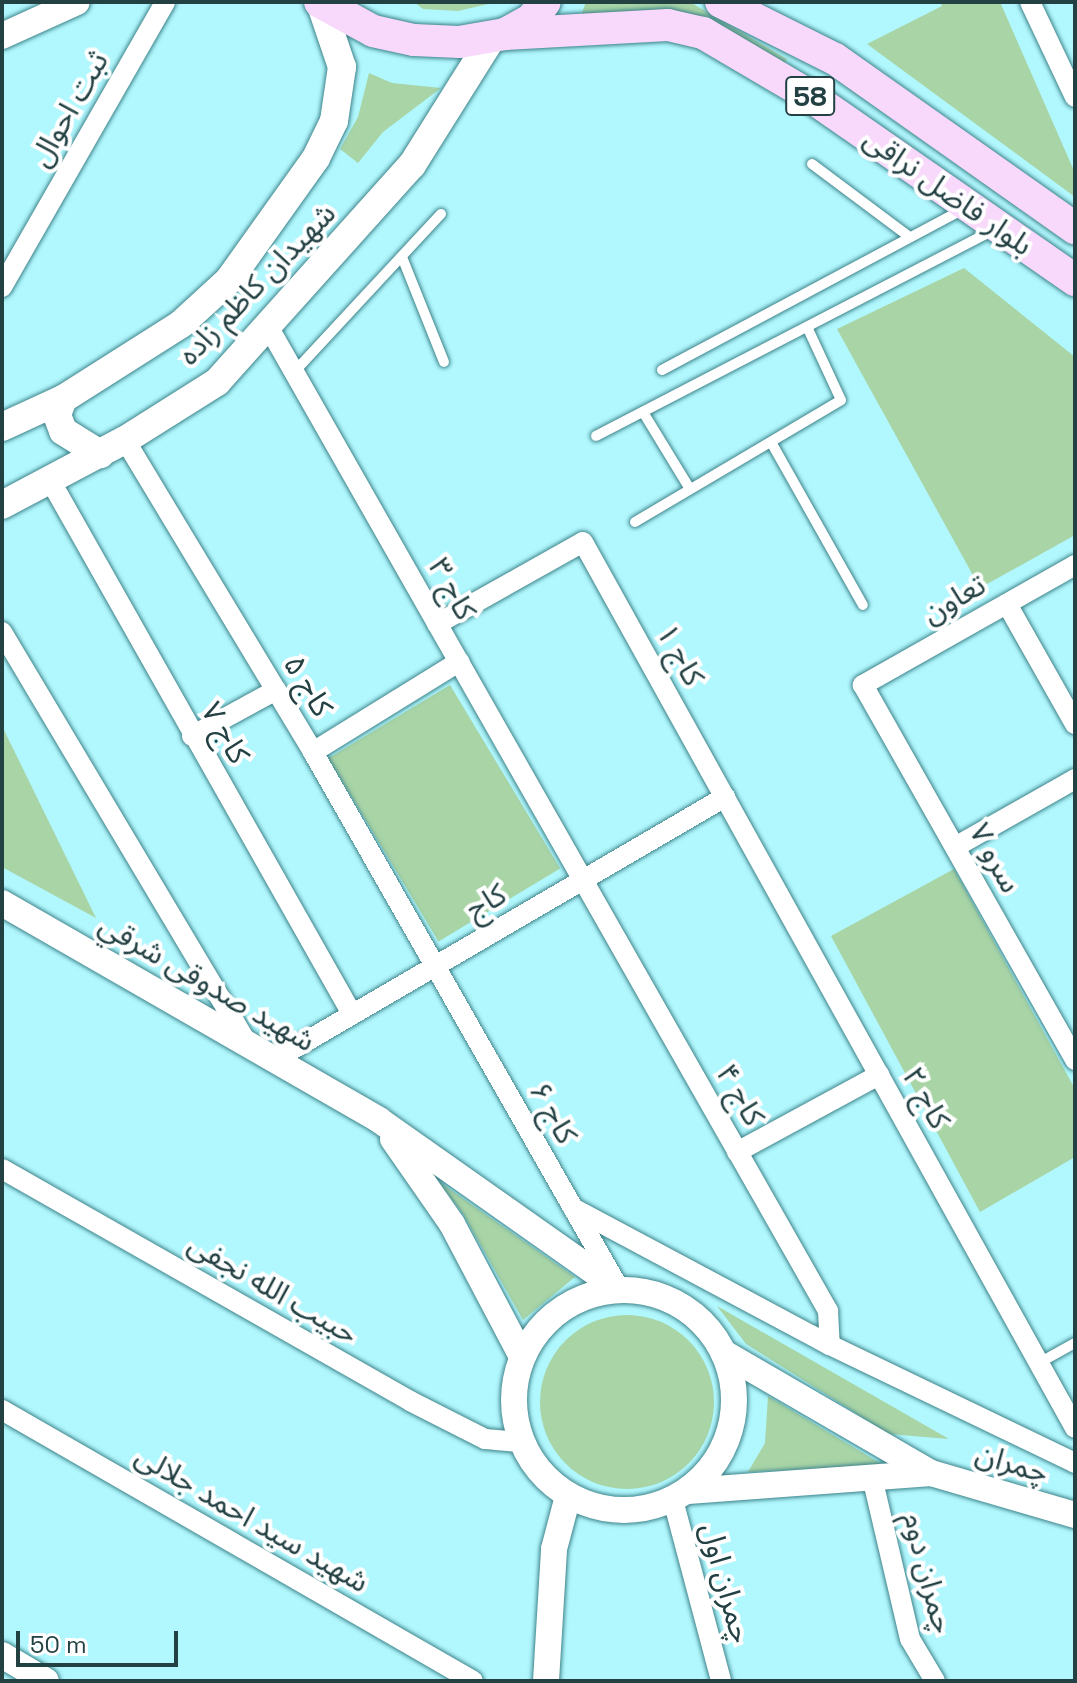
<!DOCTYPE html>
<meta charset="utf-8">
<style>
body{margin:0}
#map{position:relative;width:1077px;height:1683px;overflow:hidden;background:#b1f7fe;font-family:"Space Grotesk","Noto Sans Arabic",sans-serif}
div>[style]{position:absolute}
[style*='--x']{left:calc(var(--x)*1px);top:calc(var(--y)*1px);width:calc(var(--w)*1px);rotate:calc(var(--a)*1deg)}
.green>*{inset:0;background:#a8d4a6;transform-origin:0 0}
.round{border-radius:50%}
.roads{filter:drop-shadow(0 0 2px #3e838a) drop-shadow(0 0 2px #3e838a)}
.service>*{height:10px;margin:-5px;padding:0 5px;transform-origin:5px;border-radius:5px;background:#fff}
.minor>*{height:20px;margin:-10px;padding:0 10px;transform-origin:10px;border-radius:10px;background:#fff}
.tertiary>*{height:26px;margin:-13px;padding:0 13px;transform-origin:13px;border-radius:13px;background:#fff}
.tertiary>.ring{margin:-13px;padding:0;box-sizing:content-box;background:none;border:26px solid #fff;border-radius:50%}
.secondary>*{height:28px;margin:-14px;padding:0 14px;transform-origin:14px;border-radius:14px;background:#fff}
.primary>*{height:32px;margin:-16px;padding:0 16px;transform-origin:16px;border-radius:16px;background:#f8d9fb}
span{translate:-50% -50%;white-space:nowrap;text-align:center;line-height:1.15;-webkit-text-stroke:8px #fff;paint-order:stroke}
.shield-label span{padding:2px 6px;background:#fff;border:2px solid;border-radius:6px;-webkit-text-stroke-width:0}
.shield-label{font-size:28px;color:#234043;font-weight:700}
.street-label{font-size:30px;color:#234043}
.frame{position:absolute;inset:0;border:4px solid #234043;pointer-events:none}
.scale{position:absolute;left:16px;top:1631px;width:162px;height:36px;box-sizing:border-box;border:4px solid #234043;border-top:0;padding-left:10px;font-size:24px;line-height:28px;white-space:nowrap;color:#234043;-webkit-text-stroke:6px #fff;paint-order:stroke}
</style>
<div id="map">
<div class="green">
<i style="clip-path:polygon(414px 2px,497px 2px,458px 11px,423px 9px)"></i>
<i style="clip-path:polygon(586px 2px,690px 2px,787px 59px,783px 66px,579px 21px)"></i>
<i style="clip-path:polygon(940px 2px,1000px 2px,1075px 173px,1075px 197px,867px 44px,942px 6px)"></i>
<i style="clip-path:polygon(369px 73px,392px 83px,441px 88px,383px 132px,358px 163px,340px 149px,358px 117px)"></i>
<i style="clip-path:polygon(964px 268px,1075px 357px,1075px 535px,980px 588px,837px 329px)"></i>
<i style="left:450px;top:685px;width:214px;height:142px;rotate:59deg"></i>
<i style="clip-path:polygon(2px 726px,96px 918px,2px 867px)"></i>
<i style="clip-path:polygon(954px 869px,1075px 1089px,1075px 1157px,980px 1212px,831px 936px)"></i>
<i style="clip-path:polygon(438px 1181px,575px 1277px,523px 1320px,463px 1214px)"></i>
<i style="clip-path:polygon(717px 1306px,949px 1439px,889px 1434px,746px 1344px)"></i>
<i class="round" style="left:540px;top:1315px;width:174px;height:174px"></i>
<i style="clip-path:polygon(768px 1396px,883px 1465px,748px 1472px,765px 1443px)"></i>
</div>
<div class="roads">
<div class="service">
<i style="--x:812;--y:164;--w:119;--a:36.8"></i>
<i style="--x:402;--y:257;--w:113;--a:68.2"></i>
<i style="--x:296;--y:370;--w:213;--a:-47.1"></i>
<i style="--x:662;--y:370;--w:341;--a:-28.1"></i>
<i style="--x:643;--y:412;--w:90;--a:58.6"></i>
<i style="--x:596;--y:436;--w:446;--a:-27.4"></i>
<i style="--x:771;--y:442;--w:187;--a:60.6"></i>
<i style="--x:635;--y:522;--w:239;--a:-30.6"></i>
<i style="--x:841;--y:400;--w:78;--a:-114.9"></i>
<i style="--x:1039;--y:1363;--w:41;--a:-29.1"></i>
</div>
<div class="minor">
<i style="--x:1030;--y:2;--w:105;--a:64.7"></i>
<i style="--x:2;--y:287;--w:328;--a:-60.2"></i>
<i style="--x:269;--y:328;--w:1131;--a:60.37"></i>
<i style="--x:828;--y:1311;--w:34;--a:87"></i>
<i style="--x:125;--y:440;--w:364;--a:58.9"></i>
<i style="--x:313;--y:752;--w:614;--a:60.3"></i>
<i style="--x:50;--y:480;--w:613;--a:60.51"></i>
<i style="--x:1075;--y:565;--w:244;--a:150.5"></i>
<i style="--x:863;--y:685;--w:431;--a:60.5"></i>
<i style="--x:1007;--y:604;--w:138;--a:60.5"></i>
<i style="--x:437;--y:624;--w:167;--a:-29.3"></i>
<i style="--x:583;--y:542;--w:1013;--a:60.96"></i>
<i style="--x:2;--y:632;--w:475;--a:59.2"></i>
<i style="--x:192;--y:736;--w:96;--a:-28.7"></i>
<i style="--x:313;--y:752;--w:172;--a:-31.7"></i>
<i style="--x:955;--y:847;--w:138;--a:-29.5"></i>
<i style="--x:276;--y:1059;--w:520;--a:-30.26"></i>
<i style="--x:737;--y:1152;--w:162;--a:-28.5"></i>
<i style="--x:2;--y:1169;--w:469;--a:29.6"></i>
<i style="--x:410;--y:1401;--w:84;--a:26.9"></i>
<i style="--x:485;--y:1439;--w:37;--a:5"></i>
<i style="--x:573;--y:1208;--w:291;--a:28.1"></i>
<i style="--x:830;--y:1345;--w:272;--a:25.7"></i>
<i style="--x:2;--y:1410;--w:543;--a:29.91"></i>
<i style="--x:872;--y:1477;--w:166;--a:76.8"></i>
<i style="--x:910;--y:1639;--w:49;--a:59.2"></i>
<i style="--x:673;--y:1500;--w:187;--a:75.1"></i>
</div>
<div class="tertiary">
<i style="--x:2;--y:36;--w:82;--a:-24.4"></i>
<i style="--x:2;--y:903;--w:435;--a:29.9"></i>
<i style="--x:379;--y:1120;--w:294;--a:35.2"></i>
<i style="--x:393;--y:1139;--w:103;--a:55.2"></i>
<i style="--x:452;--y:1224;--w:150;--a:62.2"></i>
<i class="ring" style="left:514px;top:1290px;width:194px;height:194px"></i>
<i style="--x:724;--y:1353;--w:239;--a:30.1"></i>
<i style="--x:931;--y:1473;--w:150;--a:16.3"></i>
<i style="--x:688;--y:1491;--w:244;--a:-4.2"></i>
<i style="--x:2;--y:1655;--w:51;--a:30.6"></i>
<i style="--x:546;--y:1681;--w:132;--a:-86.5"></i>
<i style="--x:554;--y:1549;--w:55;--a:-75.2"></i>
</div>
<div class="secondary">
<i style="--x:63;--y:399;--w:17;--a:111"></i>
<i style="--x:57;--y:415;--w:17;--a:69"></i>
<i style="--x:63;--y:431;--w:44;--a:31.9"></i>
<i style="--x:2;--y:427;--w:67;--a:-24.7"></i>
<i style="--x:63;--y:399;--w:140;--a:-32.4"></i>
<i style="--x:181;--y:324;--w:65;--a:-42.5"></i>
<i style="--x:229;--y:280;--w:150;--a:-54.5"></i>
<i style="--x:316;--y:158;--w:41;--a:-64.1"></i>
<i style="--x:334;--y:121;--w:55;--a:-81.6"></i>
<i style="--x:342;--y:67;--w:69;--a:-108.7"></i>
<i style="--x:2;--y:505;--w:139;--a:-27.9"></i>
<i style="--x:125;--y:440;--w:109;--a:-32.2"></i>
<i style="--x:217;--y:382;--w:292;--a:-48.1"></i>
<i style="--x:412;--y:165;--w:152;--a:-57.9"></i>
</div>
<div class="primary">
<i style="--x:320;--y:2;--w:60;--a:28.7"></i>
<i style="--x:373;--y:31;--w:42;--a:12.4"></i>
<i style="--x:414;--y:40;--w:45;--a:2.5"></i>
<i style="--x:459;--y:42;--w:47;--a:-9.9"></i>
<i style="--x:505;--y:34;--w:31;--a:-29"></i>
<i style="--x:532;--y:19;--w:21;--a:-53"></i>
<i style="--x:721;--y:2;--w:127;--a:26.6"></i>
<i style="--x:835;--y:59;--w:294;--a:35.2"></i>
<i style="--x:505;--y:34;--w:163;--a:-3.2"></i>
<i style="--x:668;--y:25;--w:36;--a:13"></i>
<i style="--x:703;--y:33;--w:124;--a:30.5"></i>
<i style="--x:810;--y:96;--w:323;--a:34.8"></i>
</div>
</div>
<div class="shield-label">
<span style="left:810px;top:96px">58</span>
</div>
<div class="street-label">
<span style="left:69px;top:109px;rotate:-60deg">ثبت احوال</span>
<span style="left:948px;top:192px;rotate:35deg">بلوار فاضل نراقی</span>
<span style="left:257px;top:284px;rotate:-46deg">شهیدان کاظم زاده</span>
<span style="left:452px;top:589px;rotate:61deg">کاج ۳</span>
<span style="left:954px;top:599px;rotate:-30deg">تعاون</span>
<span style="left:680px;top:655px;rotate:61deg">کاج ۱</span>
<span style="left:308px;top:686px;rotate:59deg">کاج ۵</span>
<span style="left:225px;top:733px;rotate:60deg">کاج ۷</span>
<span style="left:995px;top:858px;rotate:61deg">سرو ۷</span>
<span style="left:486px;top:902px;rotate:-30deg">کاج</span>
<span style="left:207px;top:983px;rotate:30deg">شهید صدوقی شرقي</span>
<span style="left:740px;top:1095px;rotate:60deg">کاج ۴</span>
<span style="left:926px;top:1098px;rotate:61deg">کاج ۲</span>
<span style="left:553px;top:1113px;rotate:61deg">کاج ۶</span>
<span style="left:273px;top:1289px;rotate:30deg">حبیب الله نجفی</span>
<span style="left:1012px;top:1463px;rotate:17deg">چمران</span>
<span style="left:252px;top:1519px;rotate:30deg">شهید سید احمد جلالی</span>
<span style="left:928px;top:1573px;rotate:75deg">چمران دوم</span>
<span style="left:726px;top:1583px;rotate:75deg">چمران اول</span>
</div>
<div class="frame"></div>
<div class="scale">50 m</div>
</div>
